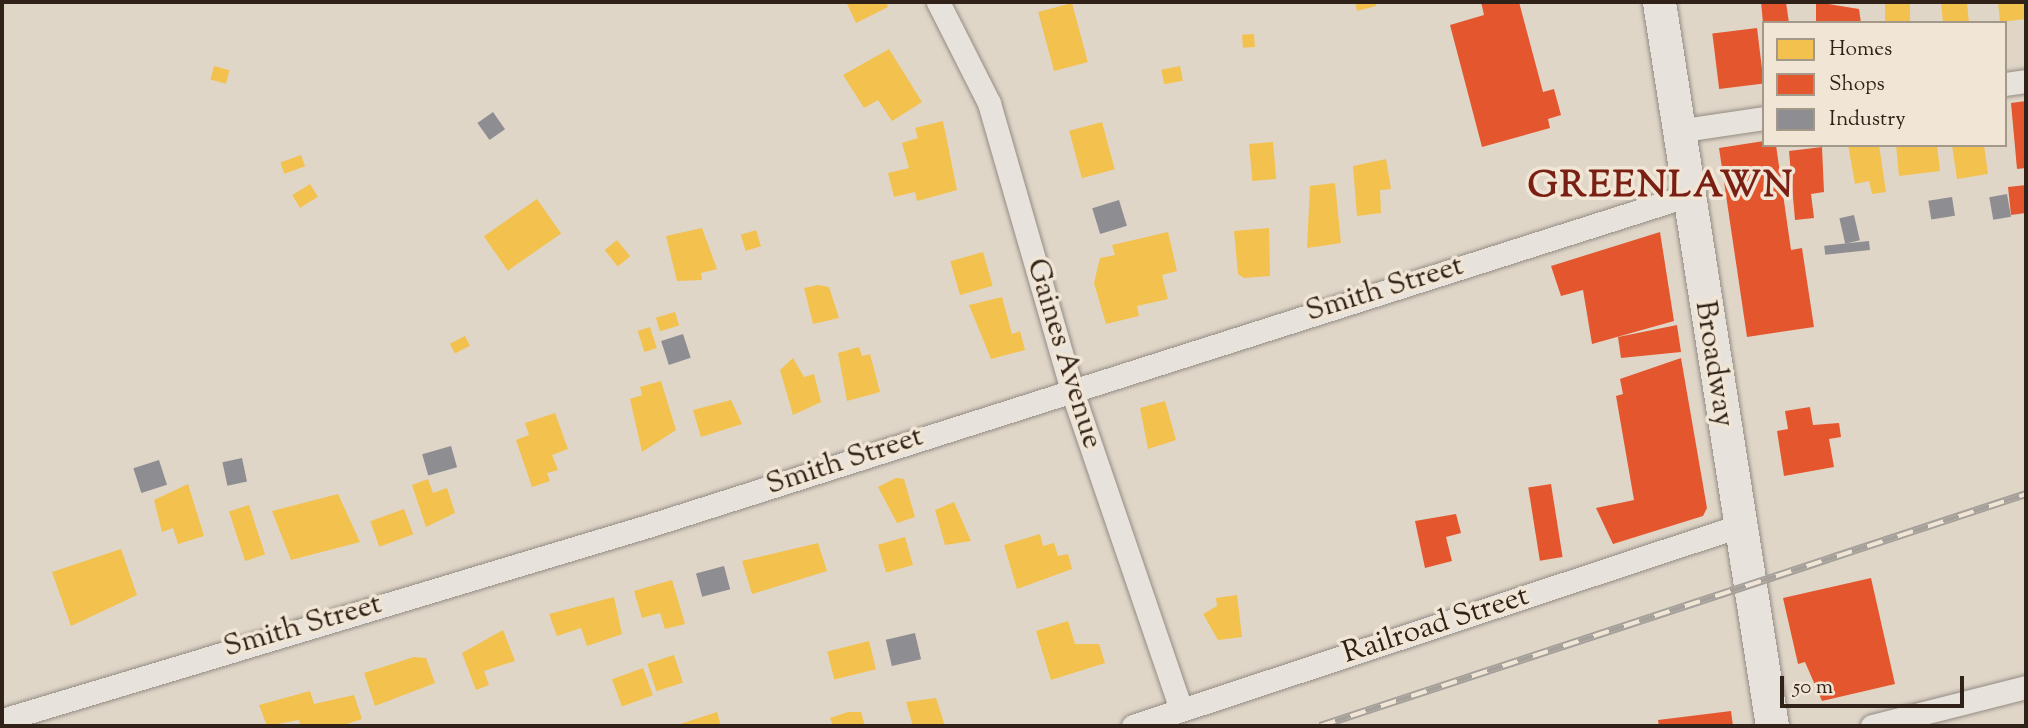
<!DOCTYPE html>
<style>
body{margin:0}
#map{position:relative;width:2028px;height:728px;overflow:hidden;background:#e0d6c8;font-family:"Sorts Mill Goudy",serif}
div>[style]{position:absolute}
[style*='--x']{left:calc(var(--x)*1px);top:calc(var(--y)*1px);width:calc(var(--w)*1px);rotate:calc(var(--a)*1deg)}
.homes>*{inset:0;background:#f2c14e;transform-origin:0 0}
.shops>*{inset:0;background:#e4572e;transform-origin:0 0}
.industry>*{inset:0;background:#8d8d92;transform-origin:0 0}
.roads{filter:drop-shadow(0 0 2px #948c83) drop-shadow(0 0 2px #948c83)}
.minor>*{height:23px;margin:-11.5px;padding:0 11.5px;transform-origin:11.5px;border-radius:11.5px;background:#e7e2db}
.secondary>*{height:33px;margin:-16.5px;padding:0 16.5px;transform-origin:16.5px;border-radius:16.5px;background:#e7e2db}
.rail>*{height:8px;margin-top:-4px;transform-origin:0;background:repeating-linear-gradient(90deg,#f1e6d5 0 16px,#a5a09a 0 32px);box-sizing:border-box;border-block:2px solid #a5a09a}
span{translate:-50% -50%;white-space:nowrap;text-align:center;line-height:1.15;-webkit-text-stroke:7px #f1e6d5;paint-order:stroke}
.street-label{font-size:30px;color:#302218}
.district-label{font-size:37px;color:#7a1f14;font-weight:700;letter-spacing:2px}
.frame{position:absolute;inset:0;border:4px solid #302218;pointer-events:none}
.legend{position:absolute;left:1762px;top:21px;width:245px;height:126px;box-sizing:border-box;background:#f1e6d5;border:2px solid #a49889;margin:0;padding:9px 12px;list-style:none;font-size:21px;color:#302218}
.legend li{display:flex;align-items:center;gap:14px;height:35px}
.legend b{width:35px;border:2px solid #a49889}
.scale{position:absolute;left:1780px;top:676px;width:184px;height:32px;box-sizing:border-box;border:4px solid #302218;border-top:0;padding-left:9px;font-size:21px;line-height:24px;white-space:nowrap;color:#302218;-webkit-text-stroke:5px #f1e6d5;paint-order:stroke}
</style>
<div id="map">
<div class="homes">
<i style="clip-path:polygon(846px 2px,886px 2px,888px 7px,856px 23px)"></i>
<i style="clip-path:polygon(1355px 2px,1375px 2px,1376px 6px,1357px 11px)"></i>
<i style="left:1885px;top:2px;width:25px;height:21px"></i>
<i style="clip-path:polygon(1941px 2px,1967px 2px,1969px 23px,1943px 23px)"></i>
<i style="clip-path:polygon(1998px 2px,2026px 2px,2026px 19px,2000px 22px)"></i>
<i style="left:1072px;top:3px;width:61px;height:35px;rotate:75deg"></i>
<i style="left:1254px;top:34px;width:13px;height:12px;rotate:86deg"></i>
<i style="clip-path:polygon(889px 49px,922px 102px,892px 121px,878px 100px,864px 108px,843px 75px)"></i>
<i style="left:214px;top:66px;width:16px;height:14px;rotate:15deg"></i>
<i style="left:1180px;top:66px;width:15px;height:19px;rotate:79deg"></i>
<i style="clip-path:polygon(943px 121px,957px 190px,917px 201px,915px 192px,894px 197px,888px 173px,909px 168px,902px 143px,918px 138px,915px 128px)"></i>
<i style="left:1102px;top:122px;width:49px;height:34px;rotate:75deg"></i>
<i style="left:1273px;top:142px;width:37px;height:24px;rotate:85deg"></i>
<i style="clip-path:polygon(1848px 145px,1879px 145px,1886px 192px,1872px 194px,1869px 181px,1855px 184px)"></i>
<i style="clip-path:polygon(1896px 145px,1937px 145px,1940px 171px,1899px 176px)"></i>
<i style="clip-path:polygon(1952px 145px,1984px 145px,1988px 174px,1957px 179px)"></i>
<i style="left:301px;top:155px;width:12px;height:22px;rotate:70deg"></i>
<i style="clip-path:polygon(1386px 159px,1391px 189px,1380px 190px,1381px 213px,1357px 216px,1353px 166px)"></i>
<i style="clip-path:polygon(1335px 183px,1341px 243px,1307px 248px,1310px 186px)"></i>
<i style="left:310px;top:184px;width:15px;height:21px;rotate:58deg"></i>
<i style="left:537px;top:199px;width:42px;height:65px;rotate:55deg"></i>
<i style="clip-path:polygon(702px 228px,717px 269px,701px 273px,702px 280px,677px 281px,666px 236px)"></i>
<i style="clip-path:polygon(1269px 228px,1270px 276px,1244px 278px,1238px 274px,1234px 231px)"></i>
<i style="left:756px;top:230px;width:17px;height:16px;rotate:73deg"></i>
<i style="clip-path:polygon(1168px 232px,1177px 271px,1162px 275px,1168px 299px,1137px 306px,1139px 316px,1106px 324px,1094px 283px,1100px 258px,1115px 255px,1112px 245px)"></i>
<i style="left:617px;top:240px;width:21px;height:16px;rotate:51deg"></i>
<i style="left:983px;top:252px;width:35px;height:34px;rotate:74deg"></i>
<i style="clip-path:polygon(818px 285px,829px 287px,839px 318px,813px 324px,804px 288px)"></i>
<i style="clip-path:polygon(1002px 297px,1012px 334px,1020px 331px,1025px 350px,991px 359px,969px 305px)"></i>
<i style="left:675px;top:312px;width:14px;height:20px;rotate:73deg"></i>
<i style="left:650px;top:327px;width:22px;height:13px;rotate:72deg"></i>
<i style="left:465px;top:336px;width:11px;height:17px;rotate:63deg"></i>
<i style="clip-path:polygon(859px 347px,862px 356px,870px 354px,880px 392px,847px 401px,838px 353px)"></i>
<i style="clip-path:polygon(793px 358px,804px 377px,814px 374px,821px 402px,793px 415px,780px 370px)"></i>
<i style="clip-path:polygon(661px 381px,676px 430px,642px 452px,630px 399px,642px 395px,640px 387px)"></i>
<i style="clip-path:polygon(731px 400px,742px 424px,701px 437px,693px 410px)"></i>
<i style="clip-path:polygon(1165px 401px,1176px 440px,1148px 449px,1140px 408px)"></i>
<i style="clip-path:polygon(555px 413px,568px 449px,552px 455px,558px 470px,547px 473px,550px 481px,532px 487px,516px 440px,529px 435px,525px 423px)"></i>
<i style="clip-path:polygon(896px 478px,904px 479px,915px 517px,897px 523px,878px 487px)"></i>
<i style="clip-path:polygon(428px 479px,433px 493px,447px 488px,455px 513px,426px 527px,412px 485px)"></i>
<i style="clip-path:polygon(188px 484px,204px 536px,178px 544px,173px 528px,162px 532px,154px 500px)"></i>
<i style="clip-path:polygon(338px 494px,360px 542px,291px 560px,272px 511px)"></i>
<i style="clip-path:polygon(954px 502px,971px 541px,945px 545px,935px 510px)"></i>
<i style="left:249px;top:505px;width:52px;height:21px;rotate:72deg"></i>
<i style="left:404px;top:509px;width:27px;height:36px;rotate:70deg"></i>
<i style="clip-path:polygon(1040px 534px,1043px 546px,1054px 543px,1058px 556px,1068px 554px,1072px 569px,1017px 589px,1004px 545px)"></i>
<i style="left:905px;top:537px;width:29px;height:28px;rotate:74deg"></i>
<i style="clip-path:polygon(818px 543px,827px 571px,752px 594px,742px 561px)"></i>
<i style="clip-path:polygon(121px 549px,137px 595px,71px 626px,52px 572px)"></i>
<i style="clip-path:polygon(672px 580px,685px 624px,665px 629px,660px 613px,642px 618px,634px 591px)"></i>
<i style="clip-path:polygon(1237px 595px,1242px 637px,1218px 640px,1203px 614px,1217px 606px,1216px 598px)"></i>
<i style="clip-path:polygon(614px 597px,622px 634px,587px 646px,581px 628px,557px 636px,549px 614px)"></i>
<i style="clip-path:polygon(1068px 621px,1075px 644px,1099px 644px,1105px 663px,1051px 680px,1036px 631px)"></i>
<i style="clip-path:polygon(503px 630px,515px 661px,484px 671px,489px 685px,476px 690px,462px 653px)"></i>
<i style="left:869px;top:641px;width:29px;height:43px;rotate:76deg"></i>
<i style="left:674px;top:655px;width:29px;height:28px;rotate:72deg"></i>
<i style="clip-path:polygon(414px 657px,426px 658px,435px 683px,375px 706px,364px 673px)"></i>
<i style="left:643px;top:668px;width:29px;height:33px;rotate:70deg"></i>
<i style="clip-path:polygon(310px 691px,314px 704px,354px 695px,362px 719px,341px 726px,301px 726px,299px 720px,267px 726px,259px 705px)"></i>
<i style="clip-path:polygon(936px 698px,945px 726px,913px 726px,906px 702px)"></i>
<i style="clip-path:polygon(717px 712px,721px 726px,674px 726px)"></i>
<i style="clip-path:polygon(848px 712px,861px 712px,865px 726px,833px 726px,830px 718px)"></i>
</div>
<div class="shops">
<i style="clip-path:polygon(1481px 2px,1519px 2px,1543px 92px,1554px 89px,1561px 115px,1548px 119px,1550px 128px,1482px 147px,1450px 25px,1484px 15px)"></i>
<i style="clip-path:polygon(1761px 2px,1786px 2px,1789px 23px,1763px 23px)"></i>
<i style="clip-path:polygon(1816px 2px,1859px 9px,1861px 23px,1816px 23px)"></i>
<i style="left:1757px;top:28px;width:56px;height:45px;rotate:83deg"></i>
<i style="clip-path:polygon(2026px 101px,2026px 168px,2017px 169px,2011px 103px)"></i>
<i style="clip-path:polygon(1764px 141px,1776px 145px,1791px 250px,1802px 248px,1814px 327px,1747px 337px,1719px 148px)"></i>
<i style="clip-path:polygon(1822px 147px,1824px 192px,1811px 194px,1814px 218px,1795px 220px,1789px 151px)"></i>
<i style="clip-path:polygon(2026px 185px,2026px 213px,2011px 215px,2008px 187px)"></i>
<i style="clip-path:polygon(1660px 232px,1674px 321px,1592px 344px,1583px 290px,1561px 296px,1551px 266px)"></i>
<i style="clip-path:polygon(1677px 325px,1681px 352px,1621px 358px,1618px 337px)"></i>
<i style="clip-path:polygon(1681px 358px,1707px 508px,1703px 516px,1613px 544px,1596px 508px,1634px 500px,1616px 396px,1623px 394px,1620px 379px)"></i>
<i style="clip-path:polygon(1810px 407px,1813px 425px,1839px 423px,1841px 437px,1829px 439px,1834px 467px,1784px 476px,1777px 431px,1788px 429px,1785px 411px)"></i>
<i style="left:1551px;top:484px;width:74px;height:23px;rotate:81deg"></i>
<i style="clip-path:polygon(1456px 514px,1461px 533px,1446px 537px,1452px 561px,1425px 568px,1415px 521px)"></i>
<i style="clip-path:polygon(1871px 578px,1895px 684px,1822px 701px,1805px 662px,1798px 664px,1783px 598px)"></i>
<i style="clip-path:polygon(1731px 711px,1733px 726px,1659px 726px,1658px 720px)"></i>
</div>
<div class="industry">
<i style="left:493px;top:112px;width:21px;height:19px;rotate:55deg"></i>
<i style="left:2007px;top:194px;width:23px;height:18px;rotate:80deg"></i>
<i style="left:1952px;top:197px;width:19px;height:24px;rotate:81deg"></i>
<i style="left:1119px;top:200px;width:27px;height:28px;rotate:73deg"></i>
<i style="left:1854px;top:215px;width:26px;height:15px;rotate:77deg"></i>
<i style="left:1869px;top:241px;width:9px;height:45px;rotate:84deg"></i>
<i style="left:683px;top:334px;width:25px;height:23px;rotate:72deg"></i>
<i style="left:451px;top:446px;width:22px;height:30px;rotate:74deg"></i>
<i style="left:242px;top:458px;width:24px;height:20px;rotate:78deg"></i>
<i style="left:159px;top:460px;width:26px;height:27px;rotate:72deg"></i>
<i style="left:724px;top:566px;width:24px;height:29px;rotate:75deg"></i>
<i style="left:915px;top:633px;width:27px;height:30px;rotate:77deg"></i>
</div>
<div class="roads">
<div class="minor">
<i style="--x:938;--y:2;--w:113;--a:63.2"></i>
<i style="--x:989;--y:103;--w:297;--a:73.9"></i>
<i style="--x:1071;--y:388;--w:340;--a:71.1"></i>
<i style="--x:2005;--y:84;--w:21;--a:-8"></i>
<i style="--x:1677;--y:131;--w:88;--a:-8.5"></i>
<i style="--x:2;--y:720;--w:678;--a:-16.72"></i>
<i style="--x:651;--y:525;--w:1086;--a:-17.63"></i>
<i style="--x:1133;--y:726;--w:638;--a:-18.26"></i>
<i style="--x:1872;--y:726;--w:159;--a:-14.2"></i>
</div>
<div class="secondary">
<i style="--x:1659;--y:2;--w:733;--a:81.13"></i>
</div>
</div>
<div class="rail">
<i style="--x:1320;--y:726;--w:743;--a:-18.19"></i>
</div>
<div class="street-label">
<span style="left:1385px;top:290px;rotate:-17deg">Smith Street</span>
<span style="left:1063px;top:354px;rotate:73deg">Gaines Avenue</span>
<span style="left:1713px;top:364px;rotate:81deg">Broadway</span>
<span style="left:845px;top:462px;rotate:-18deg">Smith Street</span>
<span style="left:1436px;top:626px;rotate:-18deg">Railroad Street</span>
<span style="left:303px;top:627px;rotate:-16deg">Smith Street</span>
</div>
<div class="district-label">
<span style="left:1661px;top:187px">GREENLAWN</span>
</div>
<div class="frame"></div>
<ul class="legend">
<li><b style="height:19px;background:#f2c14e"></b>Homes</li>
<li><b style="height:19px;background:#e4572e"></b>Shops</li>
<li><b style="height:19px;background:#8d8d92"></b>Industry</li>
</ul>
<div class="scale">50 m</div>
</div>
